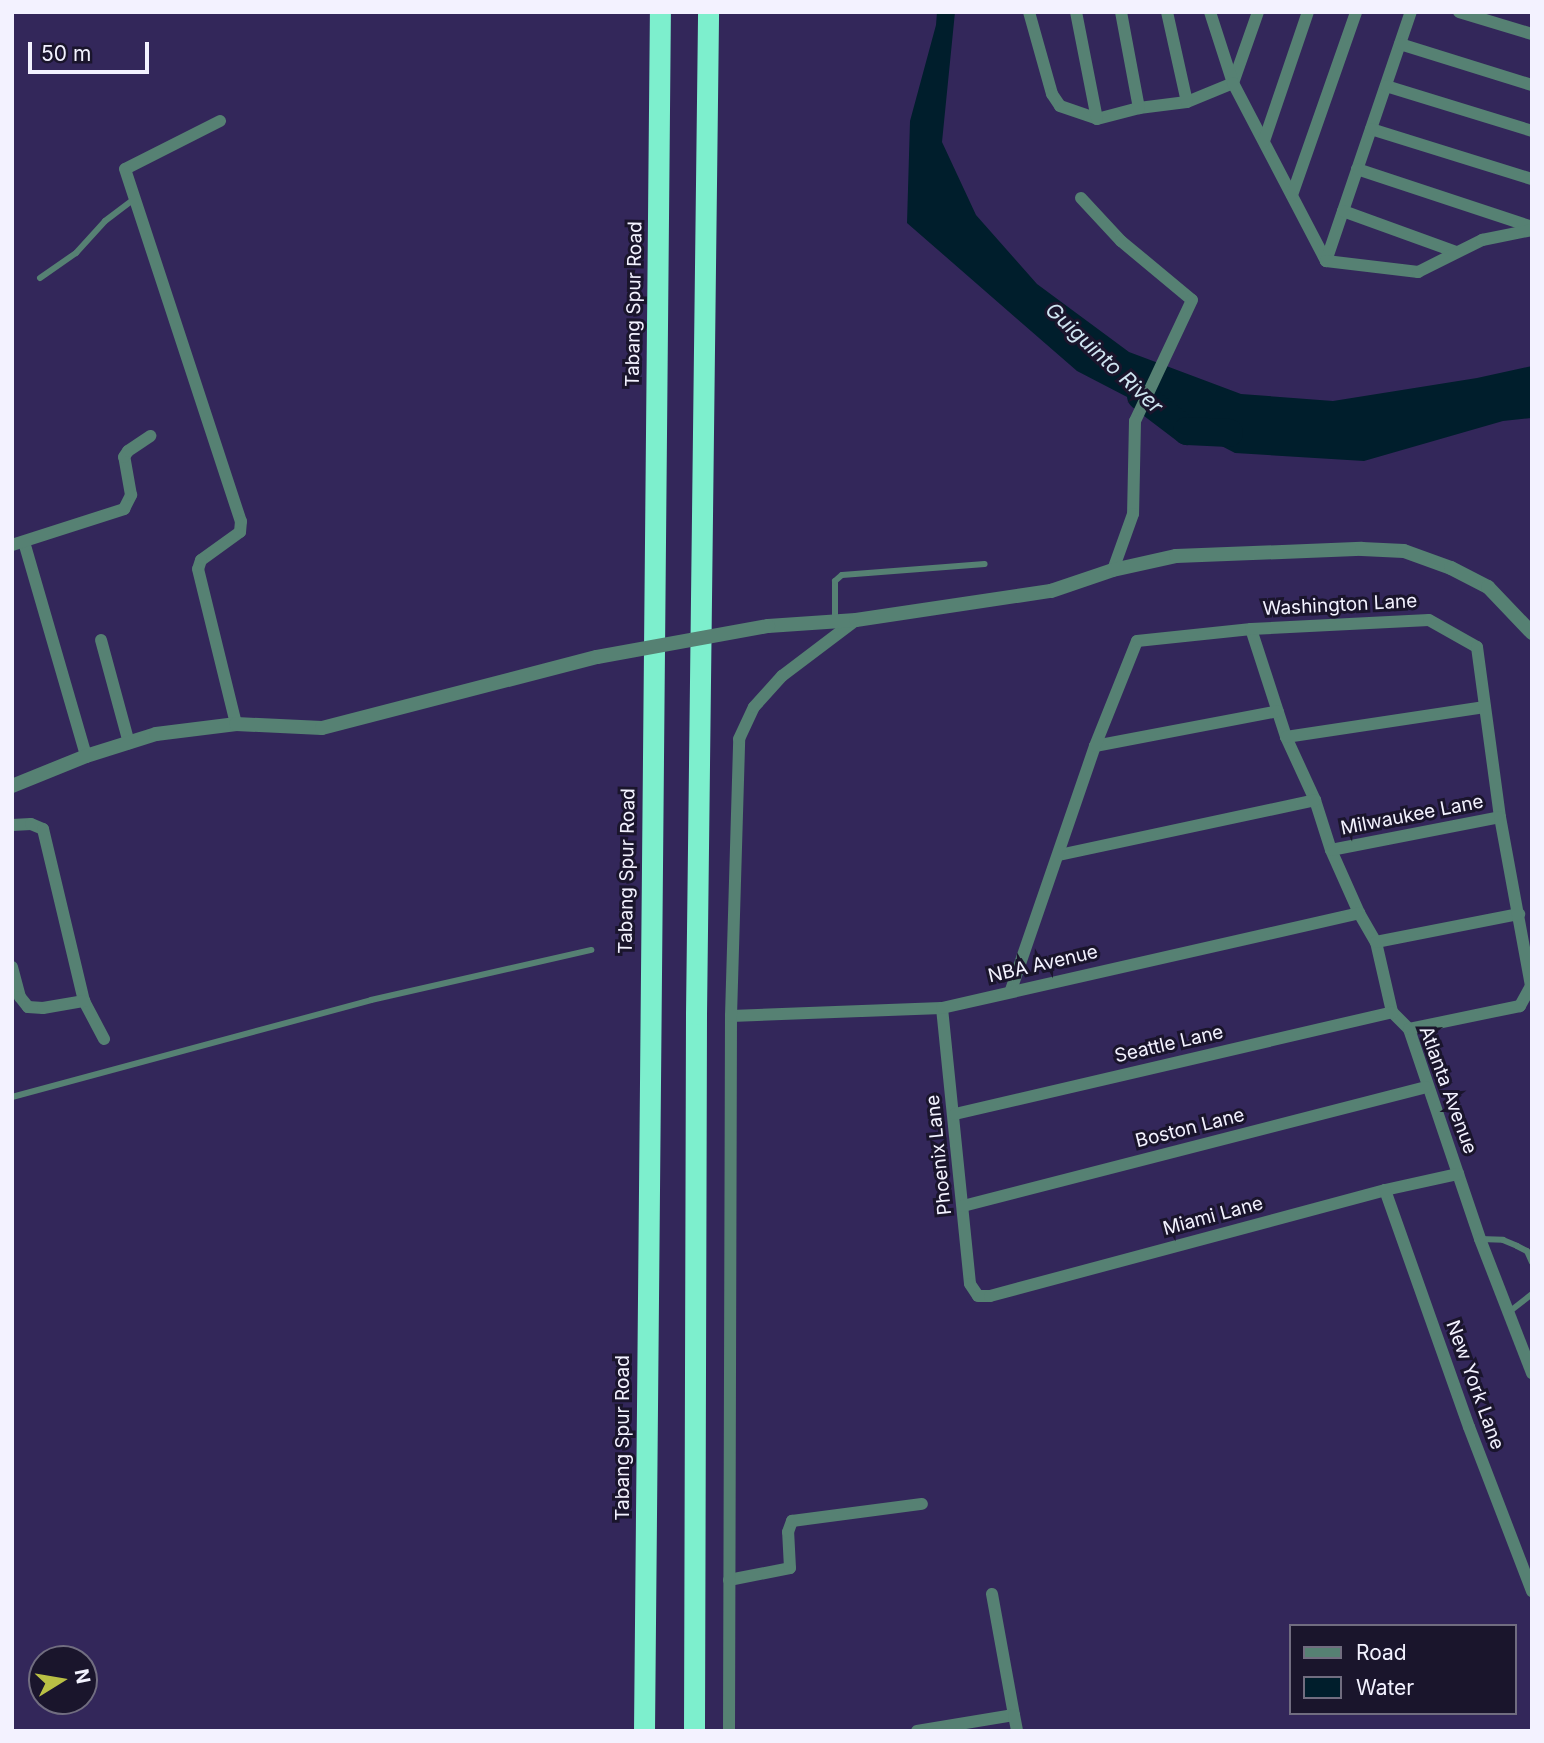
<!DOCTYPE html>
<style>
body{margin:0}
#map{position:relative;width:1544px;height:1743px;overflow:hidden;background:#33275a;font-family:Inter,sans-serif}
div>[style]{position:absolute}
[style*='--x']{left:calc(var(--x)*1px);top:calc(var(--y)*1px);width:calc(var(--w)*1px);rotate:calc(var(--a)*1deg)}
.water>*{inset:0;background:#001e2c}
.river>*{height:28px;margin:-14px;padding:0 14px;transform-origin:14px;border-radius:14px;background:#001e2c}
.service>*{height:6px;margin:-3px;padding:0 3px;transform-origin:3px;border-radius:3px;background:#568173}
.minor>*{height:12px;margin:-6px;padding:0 6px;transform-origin:6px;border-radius:6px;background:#568173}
.tertiary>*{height:14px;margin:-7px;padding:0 7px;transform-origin:7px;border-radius:7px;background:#568173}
.motorway>*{height:21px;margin:-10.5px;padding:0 10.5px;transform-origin:10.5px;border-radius:10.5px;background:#7defcd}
.tertiary-bridge>*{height:14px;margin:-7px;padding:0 7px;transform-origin:7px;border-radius:7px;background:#568173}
span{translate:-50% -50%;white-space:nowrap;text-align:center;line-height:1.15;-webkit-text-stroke:6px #1a152c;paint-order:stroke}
.street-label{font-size:19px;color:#f3f2ff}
.water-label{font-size:21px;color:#cfe5f1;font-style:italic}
.frame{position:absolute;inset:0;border:14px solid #f3f2ff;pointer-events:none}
.legend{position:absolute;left:1289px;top:1624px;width:228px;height:91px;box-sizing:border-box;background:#1a152c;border:2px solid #716d80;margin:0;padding:9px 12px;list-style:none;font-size:21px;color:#f3f2ff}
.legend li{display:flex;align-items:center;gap:14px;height:35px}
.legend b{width:35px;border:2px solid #716d80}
.north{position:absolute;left:28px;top:1645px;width:70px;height:70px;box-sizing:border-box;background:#1a152c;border:2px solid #716d80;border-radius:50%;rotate:79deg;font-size:19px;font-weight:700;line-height:28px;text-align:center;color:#f3f2ff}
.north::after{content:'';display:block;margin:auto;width:24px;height:32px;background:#bac045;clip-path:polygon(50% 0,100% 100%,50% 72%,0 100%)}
.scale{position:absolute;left:28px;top:42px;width:121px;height:32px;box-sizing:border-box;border:4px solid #f3f2ff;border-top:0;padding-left:9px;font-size:21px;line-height:24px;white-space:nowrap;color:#f3f2ff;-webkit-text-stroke:5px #1a152c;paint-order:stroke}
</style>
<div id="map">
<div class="water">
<i style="clip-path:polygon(937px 12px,955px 12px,942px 142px,976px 215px,1037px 284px,1129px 352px,1241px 394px,1333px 401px,1477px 378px,1532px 366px,1532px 418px,1503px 421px,1364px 461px,1235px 453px,1077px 371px,907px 223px,910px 121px,936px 25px)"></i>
</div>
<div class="river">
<i style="--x:1141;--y:396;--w:58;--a:37.3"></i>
<i style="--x:1187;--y:431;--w:42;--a:2.7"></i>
</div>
<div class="service">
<i style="--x:40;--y:278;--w:44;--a:-34.8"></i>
<i style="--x:76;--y:253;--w:43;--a:-47.8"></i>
<i style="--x:105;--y:221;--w:35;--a:-37"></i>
<i style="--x:835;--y:620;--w:39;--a:-90"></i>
<i style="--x:835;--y:581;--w:9;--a:-41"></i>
<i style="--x:842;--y:575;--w:143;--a:-4.4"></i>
<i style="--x:12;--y:1097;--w:372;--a:-15.1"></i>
<i style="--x:371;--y:1000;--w:226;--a:-12.8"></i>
<i style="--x:1480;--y:1239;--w:23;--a:2"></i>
<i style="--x:1503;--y:1240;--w:15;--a:23"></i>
<i style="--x:1517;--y:1246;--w:11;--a:27"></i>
<i style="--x:1527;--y:1251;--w:12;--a:66"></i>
<i style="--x:1509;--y:1312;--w:29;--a:-38"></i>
</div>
<div class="minor">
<i style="--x:1029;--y:12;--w:85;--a:74.3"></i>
<i style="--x:1052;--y:94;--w:14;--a:56"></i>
<i style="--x:1060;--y:106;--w:39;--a:19"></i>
<i style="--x:1097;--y:119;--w:43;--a:-14.7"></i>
<i style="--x:1139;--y:108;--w:48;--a:-7.1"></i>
<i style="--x:1187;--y:102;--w:50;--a:-22.4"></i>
<i style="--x:1233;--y:83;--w:75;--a:-70.6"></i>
<i style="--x:1076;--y:12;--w:109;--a:78.9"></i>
<i style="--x:1121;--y:12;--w:98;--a:79.4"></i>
<i style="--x:1167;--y:12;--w:92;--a:77.5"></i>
<i style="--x:1210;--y:12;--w:75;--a:72.1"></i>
<i style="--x:1233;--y:83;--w:201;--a:62.4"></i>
<i style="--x:1326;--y:261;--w:263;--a:-71.2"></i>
<i style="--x:1459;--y:12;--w:76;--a:16.8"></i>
<i style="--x:1400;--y:44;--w:138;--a:17.3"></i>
<i style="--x:1386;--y:86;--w:153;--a:17.1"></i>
<i style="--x:220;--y:121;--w:106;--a:153.2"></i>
<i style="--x:125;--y:169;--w:371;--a:71.8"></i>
<i style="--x:241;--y:521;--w:11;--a:95"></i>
<i style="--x:240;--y:532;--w:48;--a:144.3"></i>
<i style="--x:201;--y:560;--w:9;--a:108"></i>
<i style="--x:198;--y:569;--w:160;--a:76.2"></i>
<i style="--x:1371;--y:129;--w:169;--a:17.3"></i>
<i style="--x:1264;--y:141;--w:136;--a:-71.2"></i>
<i style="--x:1357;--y:169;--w:184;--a:18.3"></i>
<i style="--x:1292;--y:195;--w:194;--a:-70.7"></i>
<i style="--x:1081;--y:198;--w:59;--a:47.1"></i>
<i style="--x:1121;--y:241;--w:92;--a:39.7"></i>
<i style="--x:1192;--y:300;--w:134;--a:115.2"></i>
<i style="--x:1135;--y:421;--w:93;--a:91.2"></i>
<i style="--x:1133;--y:514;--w:59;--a:109.7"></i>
<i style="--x:1343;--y:211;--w:120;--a:19.9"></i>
<i style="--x:1326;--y:261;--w:93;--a:6.8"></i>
<i style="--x:1418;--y:272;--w:72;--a:-26.6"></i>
<i style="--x:1482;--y:240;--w:51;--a:-11.3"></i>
<i style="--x:24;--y:542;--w:223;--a:73.8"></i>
<i style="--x:12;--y:545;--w:118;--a:-17.8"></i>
<i style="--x:124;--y:509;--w:16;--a:-63"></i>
<i style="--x:131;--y:495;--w:39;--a:-100"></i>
<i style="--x:124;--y:457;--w:7;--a:-56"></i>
<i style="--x:128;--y:451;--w:27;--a:-34"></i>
<i style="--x:1251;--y:629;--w:114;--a:72"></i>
<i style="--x:1286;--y:737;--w:69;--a:65.3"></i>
<i style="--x:1315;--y:800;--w:52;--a:72.3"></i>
<i style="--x:1331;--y:850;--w:69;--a:66"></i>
<i style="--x:1359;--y:913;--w:34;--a:60"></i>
<i style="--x:1376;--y:942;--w:72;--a:77.1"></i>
<i style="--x:1392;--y:1012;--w:24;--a:45"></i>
<i style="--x:1409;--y:1029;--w:222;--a:71.3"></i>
<i style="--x:1480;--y:1239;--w:144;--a:68.8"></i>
<i style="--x:101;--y:640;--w:107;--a:74.8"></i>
<i style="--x:1286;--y:737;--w:201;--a:-8.6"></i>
<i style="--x:1095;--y:746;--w:186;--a:-10.8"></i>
<i style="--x:12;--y:825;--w:19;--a:-3"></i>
<i style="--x:31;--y:824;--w:13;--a:23"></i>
<i style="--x:43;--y:829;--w:177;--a:76.6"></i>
<i style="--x:84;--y:1001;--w:43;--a:62.2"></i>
<i style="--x:1331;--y:850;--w:172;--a:-11"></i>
<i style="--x:1059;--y:855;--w:262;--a:-12.1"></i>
<i style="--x:1376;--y:942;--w:146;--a:-11.1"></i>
<i style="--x:12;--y:967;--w:31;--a:75"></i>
<i style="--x:20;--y:997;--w:13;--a:51"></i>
<i style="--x:28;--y:1007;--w:15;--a:4"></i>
<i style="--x:43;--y:1008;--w:42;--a:-9.7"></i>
<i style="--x:1011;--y:990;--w:258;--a:-71"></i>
<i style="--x:1095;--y:746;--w:113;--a:-68.2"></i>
<i style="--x:1137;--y:641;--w:115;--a:-6"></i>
<i style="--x:1251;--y:629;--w:178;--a:-2.9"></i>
<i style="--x:1429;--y:620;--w:55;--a:29.4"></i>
<i style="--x:1477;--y:647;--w:172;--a:82.3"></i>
<i style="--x:1500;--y:817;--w:172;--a:79.6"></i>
<i style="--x:1531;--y:986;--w:23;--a:119"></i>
<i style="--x:1520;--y:1006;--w:113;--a:168.3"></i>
<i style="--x:942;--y:1008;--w:277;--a:84.2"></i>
<i style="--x:970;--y:1284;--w:14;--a:56"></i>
<i style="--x:978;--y:1296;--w:12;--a:0"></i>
<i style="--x:990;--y:1296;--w:409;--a:-15"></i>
<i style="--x:1385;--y:1190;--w:75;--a:-12.4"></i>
<i style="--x:731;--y:1016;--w:211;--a:-2.2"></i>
<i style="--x:942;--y:1008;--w:428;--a:-12.8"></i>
<i style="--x:955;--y:1114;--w:449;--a:-13.1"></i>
<i style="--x:1385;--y:1190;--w:251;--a:70.5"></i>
<i style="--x:1469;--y:1427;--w:176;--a:69"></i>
<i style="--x:963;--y:1206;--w:478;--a:-14.4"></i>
<i style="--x:729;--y:1580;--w:62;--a:-11.1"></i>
<i style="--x:790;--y:1568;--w:36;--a:-93"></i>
<i style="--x:788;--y:1532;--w:12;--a:-70"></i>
<i style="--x:792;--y:1521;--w:131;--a:-7.5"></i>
<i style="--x:992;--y:1594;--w:123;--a:79.7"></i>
<i style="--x:729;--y:1731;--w:715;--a:-89.84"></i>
<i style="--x:731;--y:1016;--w:277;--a:-88.3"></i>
<i style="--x:739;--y:739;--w:35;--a:-65"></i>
<i style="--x:754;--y:707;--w:42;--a:-47.9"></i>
<i style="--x:782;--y:676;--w:93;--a:-37.1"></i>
<i style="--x:917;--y:1731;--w:98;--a:-9.4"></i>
<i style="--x:1014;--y:1715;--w:16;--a:79"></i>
</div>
<div class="tertiary">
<i style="--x:768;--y:626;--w:88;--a:-3.9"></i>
<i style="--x:856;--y:620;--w:197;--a:-8.5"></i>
<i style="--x:1051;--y:591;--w:65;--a:-18.7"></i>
<i style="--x:1113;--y:570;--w:65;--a:-12.5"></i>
<i style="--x:1176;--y:556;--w:186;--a:-2.2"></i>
<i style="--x:1362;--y:549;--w:42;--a:2.7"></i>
<i style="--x:1404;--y:551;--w:50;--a:19.9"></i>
<i style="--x:1451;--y:568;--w:42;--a:27.2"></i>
<i style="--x:1488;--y:587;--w:64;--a:46.3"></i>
<i style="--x:12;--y:786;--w:80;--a:-22.1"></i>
<i style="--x:86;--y:756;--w:73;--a:-17.4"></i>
<i style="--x:156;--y:734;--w:81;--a:-7.1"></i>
<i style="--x:236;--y:724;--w:86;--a:2.7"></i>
<i style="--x:322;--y:728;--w:284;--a:-14.5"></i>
</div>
<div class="motorway">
<i style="--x:644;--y:1731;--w:1719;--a:-89.47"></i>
<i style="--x:694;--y:1731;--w:717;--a:-89.84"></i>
<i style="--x:696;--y:1014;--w:1002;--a:-89.31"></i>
</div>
<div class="tertiary-bridge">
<i style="--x:597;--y:657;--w:174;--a:-10.3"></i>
</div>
<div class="street-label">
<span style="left:634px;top:304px;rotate:-89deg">Tabang Spur Road</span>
<span style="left:1340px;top:605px;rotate:-3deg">Washington Lane</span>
<span style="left:1412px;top:815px;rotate:-11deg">Milwaukee Lane</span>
<span style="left:627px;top:871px;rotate:-89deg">Tabang Spur Road</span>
<span style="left:1043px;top:964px;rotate:-13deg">NBA Avenue</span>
<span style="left:1169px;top:1044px;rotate:-13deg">Seattle Lane</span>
<span style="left:1448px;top:1090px;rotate:70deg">Atlanta Avenue</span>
<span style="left:1190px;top:1128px;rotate:-14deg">Boston Lane</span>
<span style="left:939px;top:1155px;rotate:-96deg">Phoenix Lane</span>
<span style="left:1213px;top:1216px;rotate:-15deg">Miami Lane</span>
<span style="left:1475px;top:1385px;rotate:70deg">New York Lane</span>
<span style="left:623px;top:1438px;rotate:-90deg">Tabang Spur Road</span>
</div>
<div class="water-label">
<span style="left:1104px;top:358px;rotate:43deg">Guiguinto River</span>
</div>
<div class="frame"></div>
<ul class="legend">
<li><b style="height:9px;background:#568173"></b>Road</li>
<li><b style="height:19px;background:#001e2c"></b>Water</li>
</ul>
<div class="north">N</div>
<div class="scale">50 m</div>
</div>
